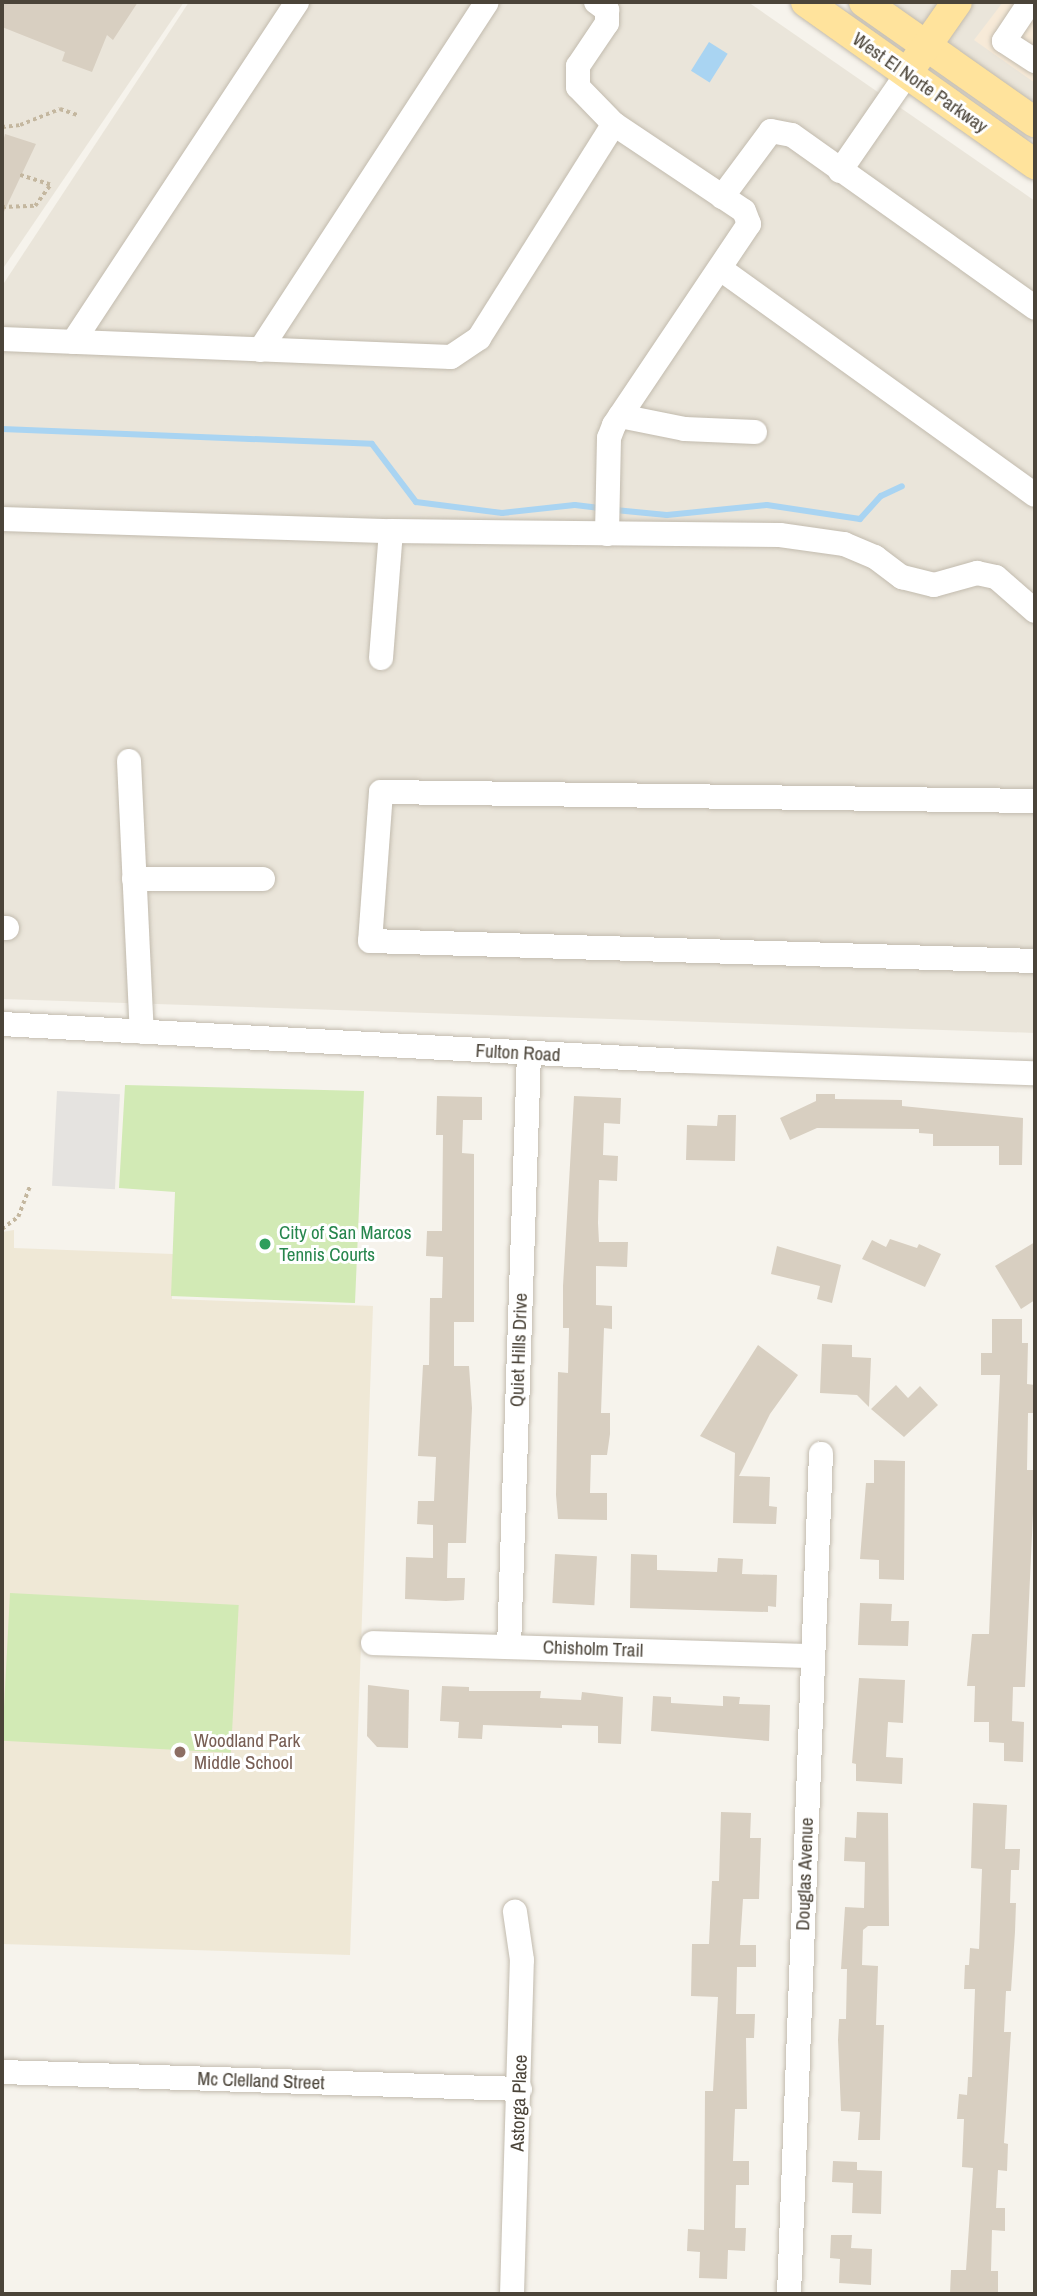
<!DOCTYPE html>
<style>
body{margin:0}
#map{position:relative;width:1037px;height:2296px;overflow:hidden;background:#f6f3ec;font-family:"Archivo Narrow",sans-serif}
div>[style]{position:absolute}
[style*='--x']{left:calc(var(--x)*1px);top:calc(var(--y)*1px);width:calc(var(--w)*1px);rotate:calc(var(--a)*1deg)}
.residential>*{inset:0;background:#eae5da}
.commercial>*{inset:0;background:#f7ead8}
.education>*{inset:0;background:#efe8d6}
.green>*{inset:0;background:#d2eab5;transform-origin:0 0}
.parking>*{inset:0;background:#e5e3e0;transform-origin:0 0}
.water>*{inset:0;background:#a9d4f2;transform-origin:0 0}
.stream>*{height:6px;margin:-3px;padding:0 3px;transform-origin:3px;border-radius:3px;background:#a9d4f2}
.building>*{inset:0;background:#d8cfc1;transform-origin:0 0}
.path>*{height:3.5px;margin-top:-1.75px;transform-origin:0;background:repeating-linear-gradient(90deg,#c4b79f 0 3.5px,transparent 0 7px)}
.roads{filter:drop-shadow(0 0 2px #c2bbae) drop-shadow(0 0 2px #c2bbae)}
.minor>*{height:24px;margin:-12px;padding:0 12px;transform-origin:12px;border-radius:12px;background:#fff}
.major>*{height:30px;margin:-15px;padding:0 15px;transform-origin:15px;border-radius:15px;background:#ffe39c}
.dots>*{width:19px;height:19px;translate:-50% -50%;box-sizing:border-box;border:4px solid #fff;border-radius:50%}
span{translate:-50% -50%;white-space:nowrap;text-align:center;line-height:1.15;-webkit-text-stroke:6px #fff;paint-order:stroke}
.street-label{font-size:19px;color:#4b4439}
.leisure-label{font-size:19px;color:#27864d}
.left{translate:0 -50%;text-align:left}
.education-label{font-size:19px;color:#785e54}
.frame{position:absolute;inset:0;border:4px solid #4b4439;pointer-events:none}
</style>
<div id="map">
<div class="residential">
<i style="clip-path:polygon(2px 2px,184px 2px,2px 270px)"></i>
<i style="clip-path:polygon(189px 2px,748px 2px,1035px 201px,1035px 1033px,2px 999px,2px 286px)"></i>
<i style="clip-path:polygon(847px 2px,1035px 2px,1035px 132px,858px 8px)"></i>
</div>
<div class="commercial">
<i style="clip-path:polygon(1003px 2px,1035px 2px,1035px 83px,974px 40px)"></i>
</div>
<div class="education">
<i style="clip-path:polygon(14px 1230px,14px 1248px,173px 1254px,172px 1299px,373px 1306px,350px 1955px,2px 1944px,2px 1232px)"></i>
</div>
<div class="green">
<i style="clip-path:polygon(125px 1085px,364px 1091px,355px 1303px,171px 1296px,175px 1192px,119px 1188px)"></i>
<i style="left:10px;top:1593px;width:229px;height:148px;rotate:3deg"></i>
</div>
<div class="parking">
<i style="left:57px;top:1091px;width:63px;height:95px;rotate:3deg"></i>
</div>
<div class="water">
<i style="left:709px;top:42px;width:22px;height:34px;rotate:32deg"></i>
</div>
<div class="stream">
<i style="--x:2;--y:429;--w:370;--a:2.3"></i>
<i style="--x:372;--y:444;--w:73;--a:52.8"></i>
<i style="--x:416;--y:502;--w:87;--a:7.3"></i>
<i style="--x:502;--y:513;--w:73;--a:-6.3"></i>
<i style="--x:575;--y:505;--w:25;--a:7"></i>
<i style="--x:615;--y:510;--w:52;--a:5.5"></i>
<i style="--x:667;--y:515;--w:100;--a:-5.7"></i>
<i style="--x:767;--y:505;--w:94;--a:8.6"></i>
<i style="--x:860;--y:519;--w:31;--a:-48"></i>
<i style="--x:881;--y:496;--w:23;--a:-25"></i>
</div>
<div class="building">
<i style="clip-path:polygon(2px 2px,138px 2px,113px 40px,107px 35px,92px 72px,62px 61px,65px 52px,2px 27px)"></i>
<i style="clip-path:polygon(5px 134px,36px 144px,2px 216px,2px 146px)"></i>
<i style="clip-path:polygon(816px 1094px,835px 1094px,835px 1099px,902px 1100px,902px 1106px,1023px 1118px,1022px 1165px,999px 1165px,999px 1146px,933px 1146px,933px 1134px,919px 1133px,919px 1129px,817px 1128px,790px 1140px,780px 1118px,816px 1101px)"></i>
<i style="clip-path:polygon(437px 1096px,482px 1097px,482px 1120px,463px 1120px,462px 1153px,474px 1154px,474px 1322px,454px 1322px,454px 1366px,469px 1366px,472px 1408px,466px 1543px,448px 1543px,447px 1578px,465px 1578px,464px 1600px,446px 1601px,405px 1599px,406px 1557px,433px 1558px,433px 1525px,417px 1524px,418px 1501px,434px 1501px,436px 1457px,418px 1456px,423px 1365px,429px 1365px,430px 1298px,442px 1298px,443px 1257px,426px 1256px,427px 1231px,442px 1231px,443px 1135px,436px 1135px)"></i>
<i style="clip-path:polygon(574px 1096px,621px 1098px,620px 1124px,604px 1123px,603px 1155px,618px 1156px,617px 1181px,599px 1180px,598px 1223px,599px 1242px,628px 1242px,627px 1267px,596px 1266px,596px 1305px,612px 1306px,612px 1329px,604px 1328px,601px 1413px,610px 1413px,610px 1434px,607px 1455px,591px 1455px,590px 1493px,607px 1493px,607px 1520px,558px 1519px,556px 1495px,558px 1372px,568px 1373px,569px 1328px,563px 1328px,563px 1286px)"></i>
<i style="clip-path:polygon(718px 1115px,736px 1115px,735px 1161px,686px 1160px,687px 1125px,717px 1126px)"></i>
<i style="clip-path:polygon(890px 1239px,917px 1248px,919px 1244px,941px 1254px,925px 1287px,862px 1259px,872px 1240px,886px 1247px)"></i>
<i style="clip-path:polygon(1035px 1242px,1035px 1300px,1021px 1309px,995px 1266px)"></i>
<i style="clip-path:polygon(777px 1246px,841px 1265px,832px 1303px,817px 1299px,820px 1286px,771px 1274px)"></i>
<i style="clip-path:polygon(992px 1319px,1022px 1319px,1022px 1343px,1028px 1343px,1027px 1384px,1035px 1385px,1034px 1413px,1028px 1413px,1027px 1470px,1035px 1470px,1025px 1687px,1013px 1687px,1012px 1721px,1024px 1722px,1023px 1762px,1004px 1761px,1004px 1743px,989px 1742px,989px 1722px,974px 1722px,975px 1686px,967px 1686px,972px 1634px,989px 1634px,1000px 1375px,981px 1375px,981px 1353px,992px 1353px)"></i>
<i style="clip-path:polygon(822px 1344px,852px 1345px,852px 1357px,871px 1358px,869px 1407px,857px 1395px,820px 1393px)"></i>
<i style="clip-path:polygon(758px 1345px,798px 1375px,770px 1414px,739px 1476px,770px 1477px,769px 1506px,777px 1507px,776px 1524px,733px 1523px,735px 1453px,700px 1436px)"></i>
<i style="clip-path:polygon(896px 1385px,908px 1398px,920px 1386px,938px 1405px,904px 1437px,871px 1409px)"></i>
<i style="clip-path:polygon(874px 1460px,905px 1461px,904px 1580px,879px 1579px,879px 1560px,860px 1559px,866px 1483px,874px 1483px)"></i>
<i style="left:555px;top:1554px;width:42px;height:49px;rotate:3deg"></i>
<i style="clip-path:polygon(631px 1554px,657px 1555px,657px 1570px,717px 1572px,718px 1558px,743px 1559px,742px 1574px,777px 1575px,776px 1607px,768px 1606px,768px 1612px,630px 1608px)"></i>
<i style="clip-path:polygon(860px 1603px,892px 1604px,891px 1621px,909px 1621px,908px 1646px,858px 1645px)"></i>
<i style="clip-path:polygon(859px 1678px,905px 1680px,903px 1723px,888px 1722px,886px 1757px,903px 1758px,902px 1784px,856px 1781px,856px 1764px,852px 1763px)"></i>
<i style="clip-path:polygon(368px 1685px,409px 1690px,408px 1748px,377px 1747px,367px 1736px)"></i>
<i style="clip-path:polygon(442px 1686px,469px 1687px,469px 1691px,541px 1691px,540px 1698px,581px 1700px,582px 1692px,623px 1697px,621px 1744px,598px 1743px,598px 1726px,562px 1725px,562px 1728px,483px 1725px,482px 1739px,458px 1738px,459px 1722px,440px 1721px)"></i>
<i style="clip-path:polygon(653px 1696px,671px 1697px,671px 1703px,723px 1706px,723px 1696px,740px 1697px,739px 1704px,770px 1705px,769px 1741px,651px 1731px)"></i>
<i style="clip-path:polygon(973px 1803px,1007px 1805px,1005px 1849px,1020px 1849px,1019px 1870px,1011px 1870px,1010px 1903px,1016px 1903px,1015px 1932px,1011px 1991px,1006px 1991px,1004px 2032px,1011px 2032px,1004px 2143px,1008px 2144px,1007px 2171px,998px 2170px,996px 2208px,1005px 2208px,1005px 2231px,992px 2230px,991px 2271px,998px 2271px,998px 2294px,950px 2294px,951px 2270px,966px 2270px,973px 2168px,962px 2167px,964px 2119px,957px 2119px,959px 2094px,967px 2095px,968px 2077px,972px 2077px,975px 1989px,964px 1989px,965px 1965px,969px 1965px,970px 1948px,979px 1949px,982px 1869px,971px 1868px)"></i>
<i style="clip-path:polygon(721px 1812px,751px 1813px,750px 1838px,761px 1838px,759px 1899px,743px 1899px,740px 1945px,756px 1945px,756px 1967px,737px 1967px,736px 2014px,755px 2014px,754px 2038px,746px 2038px,747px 2109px,735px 2109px,733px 2161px,749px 2161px,749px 2185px,736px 2185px,735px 2228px,746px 2228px,745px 2251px,728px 2250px,727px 2279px,699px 2278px,700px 2252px,687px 2251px,688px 2229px,704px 2230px,705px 2091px,713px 2091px,718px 1997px,691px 1996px,692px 1944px,709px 1944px,712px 1881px,719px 1881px)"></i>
<i style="clip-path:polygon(857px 1812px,888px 1813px,889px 1926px,868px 1926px,863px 1930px,862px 1965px,878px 1966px,876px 2025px,884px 2025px,880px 2140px,858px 2140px,860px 2112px,841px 2111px,838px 2040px,839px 2019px,846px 2019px,847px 1969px,841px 1969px,845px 1907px,864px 1908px,865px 1862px,844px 1861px,845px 1837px,856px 1838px)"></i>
<i style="clip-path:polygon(833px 2161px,857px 2162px,857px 2170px,882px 2171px,881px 2214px,852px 2213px,853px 2183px,832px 2182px)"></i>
<i style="clip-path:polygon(831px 2235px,852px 2235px,851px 2248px,872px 2249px,871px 2285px,839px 2283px,840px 2259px,830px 2258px)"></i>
</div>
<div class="path">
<i style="--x:2;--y:127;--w:18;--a:-6"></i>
<i style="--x:20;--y:125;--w:43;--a:-21.8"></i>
<i style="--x:60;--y:109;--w:18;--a:19"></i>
<i style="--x:2;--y:207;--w:33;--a:-2"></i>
<i style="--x:35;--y:206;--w:26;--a:-54"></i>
<i style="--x:50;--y:185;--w:33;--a:-162"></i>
<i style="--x:2;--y:1229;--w:20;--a:-37"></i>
<i style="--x:18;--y:1217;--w:33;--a:-69"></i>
</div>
<div class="roads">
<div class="minor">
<i style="--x:596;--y:2;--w:14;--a:36"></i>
<i style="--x:607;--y:10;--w:13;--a:90"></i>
<i style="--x:607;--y:23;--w:52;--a:124"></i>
<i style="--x:578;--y:66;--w:21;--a:90"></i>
<i style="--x:578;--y:87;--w:52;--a:45.8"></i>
<i style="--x:614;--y:124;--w:156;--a:33.8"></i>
<i style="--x:744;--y:211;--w:14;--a:69"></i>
<i style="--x:749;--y:224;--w:242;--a:123.9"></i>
<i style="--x:614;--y:425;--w:14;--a:111"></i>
<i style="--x:609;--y:438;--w:96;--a:91.2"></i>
<i style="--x:1030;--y:2;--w:47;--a:123.7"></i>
<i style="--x:1004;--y:41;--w:37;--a:33"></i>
<i style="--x:840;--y:171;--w:118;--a:-55.4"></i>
<i style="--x:722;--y:197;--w:82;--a:-53.4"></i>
<i style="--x:771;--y:131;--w:21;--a:11"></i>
<i style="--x:792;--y:135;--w:298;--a:35.4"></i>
<i style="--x:722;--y:270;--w:385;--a:35.7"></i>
<i style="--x:2;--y:339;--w:449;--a:2.3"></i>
<i style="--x:451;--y:357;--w:34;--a:-34"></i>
<i style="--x:479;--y:338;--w:253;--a:-57.8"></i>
<i style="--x:73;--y:342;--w:407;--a:-56.6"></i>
<i style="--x:260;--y:350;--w:415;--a:-56.9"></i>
<i style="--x:620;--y:416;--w:66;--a:11.3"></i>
<i style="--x:685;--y:429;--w:70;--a:2.5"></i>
<i style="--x:2;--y:519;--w:389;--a:1.8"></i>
<i style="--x:391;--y:531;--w:389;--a:0.6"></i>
<i style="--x:780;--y:535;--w:65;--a:8"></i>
<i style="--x:844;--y:544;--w:34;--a:23"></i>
<i style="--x:875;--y:557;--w:34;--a:37"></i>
<i style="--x:902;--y:577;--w:33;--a:14"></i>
<i style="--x:934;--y:585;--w:45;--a:-15.6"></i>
<i style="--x:977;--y:573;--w:19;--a:12"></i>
<i style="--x:996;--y:577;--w:52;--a:41.1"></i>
<i style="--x:381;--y:658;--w:127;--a:-85.5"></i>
<i style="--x:129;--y:761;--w:271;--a:87.3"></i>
<i style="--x:1035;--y:801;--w:654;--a:-179.21"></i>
<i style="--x:381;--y:792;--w:149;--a:94.2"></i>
<i style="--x:370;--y:941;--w:665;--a:1.72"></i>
<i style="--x:134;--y:879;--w:129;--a:0"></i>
<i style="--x:2;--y:928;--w:5;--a:0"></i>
<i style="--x:2;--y:1024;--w:682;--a:3.11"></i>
<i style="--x:683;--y:1061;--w:352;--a:2"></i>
<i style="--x:373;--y:1643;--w:440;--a:1.7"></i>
<i style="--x:509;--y:1647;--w:594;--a:-88.07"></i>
<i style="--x:2;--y:2072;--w:518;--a:1.88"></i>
<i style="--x:512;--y:2294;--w:334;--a:-88.3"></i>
<i style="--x:522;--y:1960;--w:49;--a:-98.3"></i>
<i style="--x:789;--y:2294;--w:841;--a:-87.82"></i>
</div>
<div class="major">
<i style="--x:806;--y:2;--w:281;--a:35.3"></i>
<i style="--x:864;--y:2;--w:209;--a:35.1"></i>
<i style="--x:915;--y:62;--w:73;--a:-55"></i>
</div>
</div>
<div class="dots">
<i style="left:265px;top:1244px;background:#2e9e5b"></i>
<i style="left:180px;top:1752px;background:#8d6e63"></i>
</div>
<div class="street-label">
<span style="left:920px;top:83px;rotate:35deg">West El Norte Parkway</span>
<span style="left:518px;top:1053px;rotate:3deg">Fulton Road</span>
<span style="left:519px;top:1350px;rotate:-88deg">Quiet Hills Drive</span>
<span style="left:593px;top:1649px;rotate:2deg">Chisholm Trail</span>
<span style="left:805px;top:1874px;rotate:-88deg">Douglas Avenue</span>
<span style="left:261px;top:2081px;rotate:2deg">Mc Clelland Street</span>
<span style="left:519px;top:2103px;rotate:-88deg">Astorga Place</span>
</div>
<div class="leisure-label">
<span class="left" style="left:279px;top:1244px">City of San Marcos<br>Tennis Courts</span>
</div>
<div class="education-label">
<span class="left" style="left:194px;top:1752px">Woodland Park<br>Middle School</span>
</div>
<div class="frame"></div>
</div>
